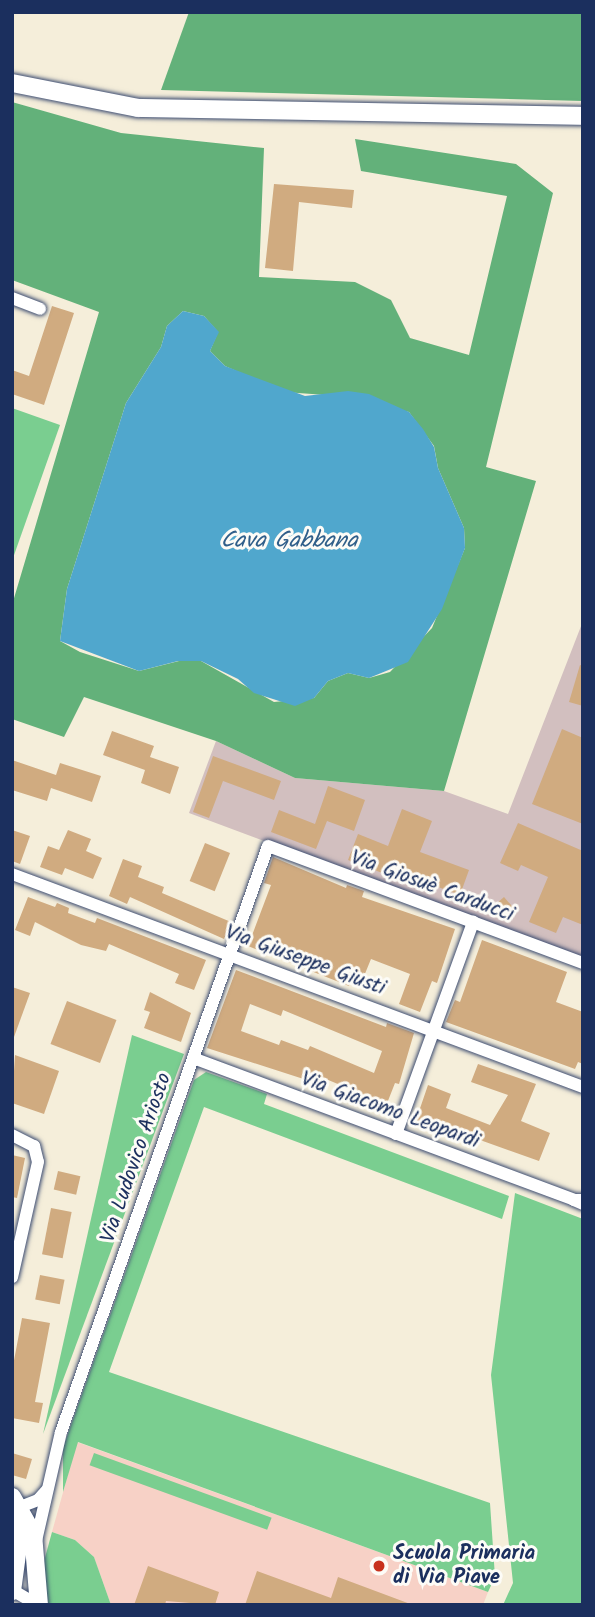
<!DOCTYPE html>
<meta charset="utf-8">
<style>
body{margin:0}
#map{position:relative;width:595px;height:1617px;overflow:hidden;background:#f5eeda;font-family:Kalam,sans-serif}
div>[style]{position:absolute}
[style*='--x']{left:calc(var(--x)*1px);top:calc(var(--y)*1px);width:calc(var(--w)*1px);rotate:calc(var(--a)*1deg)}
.built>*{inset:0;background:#f7d1c6}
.industrial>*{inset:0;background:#d2bfbf}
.green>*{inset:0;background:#7ace90;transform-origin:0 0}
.forest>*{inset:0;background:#63b17a}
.water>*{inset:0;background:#50a7cd}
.building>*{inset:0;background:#d0ab80;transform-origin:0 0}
.roads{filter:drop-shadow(0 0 2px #3c4c71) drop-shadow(0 0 2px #3c4c71)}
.street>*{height:12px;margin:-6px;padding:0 6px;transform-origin:6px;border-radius:6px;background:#fff}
.secondary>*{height:18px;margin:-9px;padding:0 9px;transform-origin:9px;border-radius:9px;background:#fff}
.dots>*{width:19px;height:19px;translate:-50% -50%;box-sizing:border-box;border:4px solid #fdfcf7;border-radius:50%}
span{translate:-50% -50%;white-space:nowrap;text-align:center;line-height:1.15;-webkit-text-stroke:6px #fdfcf7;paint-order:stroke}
.street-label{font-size:21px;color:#1b2f5e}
.poi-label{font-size:21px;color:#1b2f5e;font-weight:700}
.left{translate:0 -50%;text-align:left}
.water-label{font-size:23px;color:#305f8a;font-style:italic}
.frame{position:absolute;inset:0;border:14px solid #1b2f5e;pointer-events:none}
</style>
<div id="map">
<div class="built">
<i style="clip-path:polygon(77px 1442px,488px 1592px,483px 1605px,111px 1605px,94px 1557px,75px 1540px,52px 1532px)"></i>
</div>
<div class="industrial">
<i style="clip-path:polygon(583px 621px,583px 960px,189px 813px,216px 741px,295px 778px,444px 791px,508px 814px)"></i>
</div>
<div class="green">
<i style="clip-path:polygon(12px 408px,60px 425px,13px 558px,12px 558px)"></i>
<i style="clip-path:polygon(132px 1035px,184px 1054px,43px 1434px)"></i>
<i style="clip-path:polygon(206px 1072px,267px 1094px,264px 1104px,509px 1196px,502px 1219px,204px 1107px,109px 1372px,490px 1503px,495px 1577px,488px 1592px,78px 1442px,63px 1492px,63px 1448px,71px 1425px,194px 1080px)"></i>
<i style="clip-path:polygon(515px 1193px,583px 1219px,583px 1605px,503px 1605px,513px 1583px,491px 1375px)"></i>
<i style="left:94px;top:1453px;width:189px;height:13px;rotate:20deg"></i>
<i style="clip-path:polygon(52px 1532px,75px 1540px,94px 1557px,111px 1605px,48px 1605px,43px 1565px)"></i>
</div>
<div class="forest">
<i style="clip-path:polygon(189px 12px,583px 12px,583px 101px,161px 90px)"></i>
<i style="clip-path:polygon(evenodd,12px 102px,121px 133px,264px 148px,259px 277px,355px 282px,391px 300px,410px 338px,469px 355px,507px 196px,361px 171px,355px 139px,516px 164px,553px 193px,486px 467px,536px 481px,444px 791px,295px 778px,216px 741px,84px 697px,64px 737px,12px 719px,12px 605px,99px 312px,12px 280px,12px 102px,183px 311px,204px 316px,218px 332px,210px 351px,225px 366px,284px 392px,326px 395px,409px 412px,434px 446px,438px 468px,464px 528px,465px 548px,432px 628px,390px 672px,369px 678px,348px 673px,328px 681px,314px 698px,274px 702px,201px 661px,179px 661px,139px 671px,80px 652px,60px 641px,67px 589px,126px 403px,161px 347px,167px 326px,183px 311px)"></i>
</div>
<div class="water">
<i style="clip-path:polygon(183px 311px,204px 316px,219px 332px,210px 351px,225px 366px,305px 396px,348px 391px,369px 394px,409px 412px,423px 429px,434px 447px,438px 468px,464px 528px,465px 548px,442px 609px,408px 662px,369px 678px,348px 673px,328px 681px,314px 698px,295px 706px,254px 693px,238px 679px,201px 661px,178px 661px,139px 671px,60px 641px,67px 589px,126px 403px,161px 347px,167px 326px)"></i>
</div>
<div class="building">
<i style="clip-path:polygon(274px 184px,354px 190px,352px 208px,299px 202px,293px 271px,265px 268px)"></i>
<i style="clip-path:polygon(52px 306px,74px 313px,44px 405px,12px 394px,12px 370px,29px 376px)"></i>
<i style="clip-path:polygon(580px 665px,583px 666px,583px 706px,569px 702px)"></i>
<i style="clip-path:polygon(562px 729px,583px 738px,583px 824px,532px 804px)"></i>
<i style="clip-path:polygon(112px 731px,154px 746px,150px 757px,179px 767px,170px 794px,141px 783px,145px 770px,103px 755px)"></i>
<i style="clip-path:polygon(213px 756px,281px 781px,274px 800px,223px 781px,209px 818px,193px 812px)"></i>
<i style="clip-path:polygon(12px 760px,56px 775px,60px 763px,101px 776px,92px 802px,51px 788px,47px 801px,12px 790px)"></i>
<i style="clip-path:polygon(328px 786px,365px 800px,354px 831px,327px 821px,316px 849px,271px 832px,279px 810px,315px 824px)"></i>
<i style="clip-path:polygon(402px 809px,432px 821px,420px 852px,469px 870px,460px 895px,416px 879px,414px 885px,348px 860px,358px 834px,388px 846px)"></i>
<i style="clip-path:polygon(518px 823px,583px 851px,583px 925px,563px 917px,556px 933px,529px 922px,548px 877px,521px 865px,518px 871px,500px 863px)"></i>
<i style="clip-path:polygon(12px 830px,30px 836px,20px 864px,12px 861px)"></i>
<i style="clip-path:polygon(68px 830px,91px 839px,86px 851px,102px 858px,93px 879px,65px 868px,62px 875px,40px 867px,48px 846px,59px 850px)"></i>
<i style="left:205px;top:843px;width:27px;height:41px;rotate:22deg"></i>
<i style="clip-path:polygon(273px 857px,346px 888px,347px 885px,364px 891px,362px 897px,455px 929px,437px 983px,432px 981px,420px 1012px,399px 1004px,410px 974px,371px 959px,362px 981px,353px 978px,349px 986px,248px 946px,271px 885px,264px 883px)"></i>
<i style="clip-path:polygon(123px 859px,142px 866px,138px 877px,164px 887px,162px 893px,231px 922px,224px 939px,130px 897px,127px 904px,109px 896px)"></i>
<i style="clip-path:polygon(28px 897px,55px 907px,57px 903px,69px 908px,68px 913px,95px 923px,97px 918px,206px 960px,194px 990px,175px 983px,179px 974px,109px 944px,106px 951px,81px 945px,35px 922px,30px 936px,15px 930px)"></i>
<i style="left:504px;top:897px;width:18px;height:13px;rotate:49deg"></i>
<i style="clip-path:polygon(482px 940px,567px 972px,556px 1002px,583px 1012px,583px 1064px,578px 1062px,575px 1069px,446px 1022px,455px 1000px,460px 1002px)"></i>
<i style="clip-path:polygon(evenodd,236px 970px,386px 1027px,387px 1023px,414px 1033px,399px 1084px,395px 1083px,384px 1111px,359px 1101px,362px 1094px,321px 1077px,319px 1084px,207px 1048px,236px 970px,250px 1004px,281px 1016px,283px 1010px,382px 1051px,374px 1073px,310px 1046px,308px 1050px,281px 1040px,279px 1045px,241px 1031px,250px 1004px)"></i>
<i style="clip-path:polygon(12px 987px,30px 993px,14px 1037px,12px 1037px)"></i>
<i style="clip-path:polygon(150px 992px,191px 1013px,181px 1042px,144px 1028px,150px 1012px,144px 1010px)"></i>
<i style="left:67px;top:1001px;width:53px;height:46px;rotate:21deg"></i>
<i style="clip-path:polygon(15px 1055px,59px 1071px,44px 1114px,12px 1103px)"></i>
<i style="clip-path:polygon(478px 1064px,536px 1084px,521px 1121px,550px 1133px,539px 1161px,441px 1126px,439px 1132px,415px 1123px,428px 1085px,451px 1094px,446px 1108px,490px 1125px,508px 1095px,471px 1082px)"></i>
<i style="clip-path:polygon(12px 1155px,25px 1158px,17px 1198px,12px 1197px)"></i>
<i style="left:58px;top:1171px;width:23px;height:19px;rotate:13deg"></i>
<i style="left:51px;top:1208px;width:21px;height:47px;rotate:11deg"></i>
<i style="left:40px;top:1275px;width:25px;height:25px;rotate:11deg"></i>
<i style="clip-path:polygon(22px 1318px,50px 1323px,35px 1402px,43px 1403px,39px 1423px,12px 1418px,12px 1371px)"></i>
<i style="clip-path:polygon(12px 1453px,32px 1459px,26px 1479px,12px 1475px)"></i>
<i style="clip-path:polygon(148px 1566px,219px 1592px,215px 1605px,166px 1601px,165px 1605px,134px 1605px)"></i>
<i style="clip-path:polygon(257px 1571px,331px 1598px,338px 1577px,413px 1605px,245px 1605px)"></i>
</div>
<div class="roads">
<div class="street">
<i style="--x:12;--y:298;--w:30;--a:21"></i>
<i style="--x:12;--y:874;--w:609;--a:20.46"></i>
<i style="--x:193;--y:1058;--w:407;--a:20.4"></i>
<i style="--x:396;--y:1134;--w:226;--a:-70"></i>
<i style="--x:12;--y:1135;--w:25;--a:27"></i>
<i style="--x:34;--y:1146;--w:16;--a:76"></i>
<i style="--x:38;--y:1162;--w:118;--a:102.7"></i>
<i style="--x:583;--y:1200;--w:9;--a:180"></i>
<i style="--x:574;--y:1200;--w:10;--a:24"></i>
<i style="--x:20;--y:1507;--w:19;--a:-21"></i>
<i style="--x:38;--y:1500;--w:13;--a:-48"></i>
<i style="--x:36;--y:1541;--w:112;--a:-77.1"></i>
<i style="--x:61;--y:1432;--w:621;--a:-70.54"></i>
<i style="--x:268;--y:846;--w:336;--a:20.4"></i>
<i style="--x:12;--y:1590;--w:30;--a:30"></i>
</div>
<div class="secondary">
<i style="--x:12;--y:83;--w:128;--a:11.2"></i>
<i style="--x:138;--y:108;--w:445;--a:1"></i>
<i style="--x:12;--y:1497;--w:43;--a:60.4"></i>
<i style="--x:33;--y:1534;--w:71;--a:85.2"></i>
<i style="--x:12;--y:1591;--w:75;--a:-82.3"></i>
</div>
</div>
<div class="dots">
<i style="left:379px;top:1566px;background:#c8321e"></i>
</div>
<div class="street-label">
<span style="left:432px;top:887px;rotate:20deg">Via Giosuè Carducci</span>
<span style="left:305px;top:961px;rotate:20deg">Via Giuseppe Giusti</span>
<span style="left:390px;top:1111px;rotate:20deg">Via Giacomo Leopardi</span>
<span style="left:137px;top:1158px;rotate:-71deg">Via Ludovico Ariosto</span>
</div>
<div class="poi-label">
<span class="left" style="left:393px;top:1566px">Scuola Primaria<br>di Via Piave</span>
</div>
<div class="water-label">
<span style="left:289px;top:541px">Cava Gabbana</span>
</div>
<div class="frame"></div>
</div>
